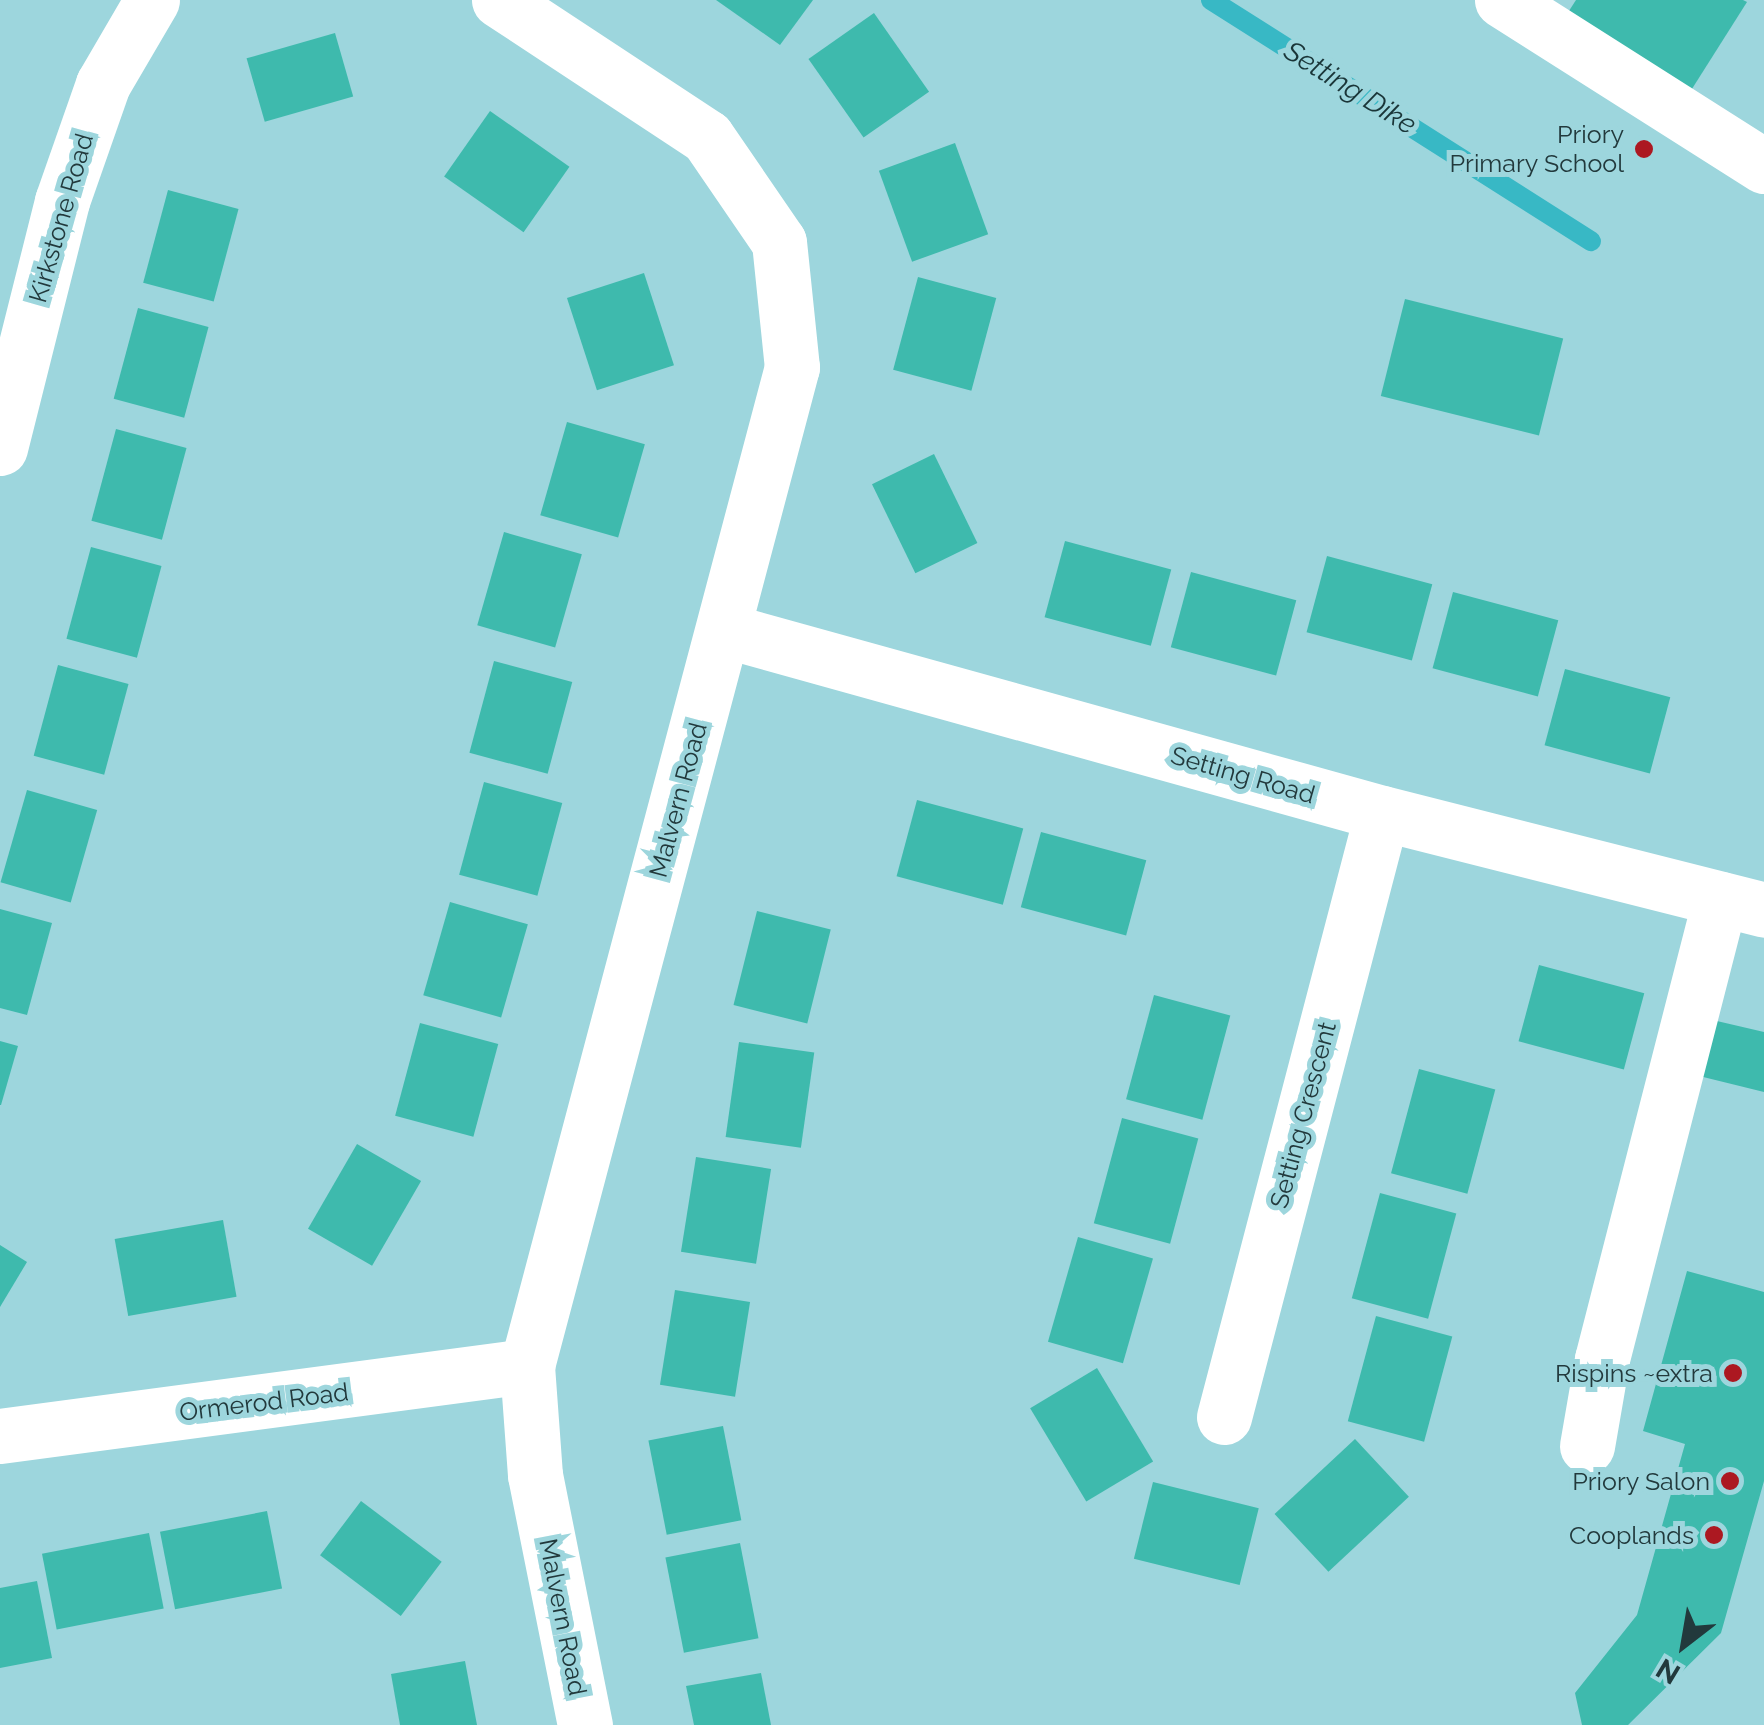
<!DOCTYPE html>
<style>
body{margin:0}
#map{position:relative;width:1764px;height:1725px;overflow:hidden;background:#9dd6dd;font-family:Raleway,sans-serif}
div>[style]{position:absolute}
[style*='--x']{left:calc(var(--x)*1px);top:calc(var(--y)*1px);width:calc(var(--w)*1px);rotate:calc(var(--a)*1deg)}
.stream>*{height:20px;margin:-10px;padding:0 10px;transform-origin:10px;border-radius:10px;background:#38b8c5}
.building>*{inset:0;background:#3ebaad;transform-origin:0 0}
.minor>*{height:55px;margin:-27.5px;padding:0 27.5px;transform-origin:27.5px;border-radius:27.5px;background:#fff}
.dots>*{width:28px;height:28px;translate:-50% -50%;box-sizing:border-box;border:5px solid #9dd6dd;border-radius:50%}
span{translate:-50% -50%;white-space:nowrap;text-align:center;line-height:1.15;-webkit-text-stroke:10px #9dd6dd;paint-order:stroke}
.poi-label{font-size:25px;color:#22393c}
.right{translate:-100% -50%;text-align:right}
.street-label{font-size:25px;color:#22393c}
.water-label{font-size:28px;color:#1a3538;font-style:italic}
.north{position:absolute;left:1634px;top:1595px;width:100px;height:100px;-webkit-text-stroke:8px #9dd6dd;paint-order:stroke;rotate:211deg;font-size:28px;font-weight:700;line-height:40px;text-align:center;color:#22393c}
.north::after{content:'';display:block;margin:auto;width:35px;height:45px;background:#22393c;clip-path:polygon(50% 0,100% 100%,50% 72%,0 100%)}
</style>
<div id="map">
<div class="stream">
<i style="--x:1211;--y:0;--w:450;--a:32.4"></i>
</div>
<div class="building">
<i style="clip-path:polygon(716px 0,813px 0,780px 45px)"></i>
<i style="clip-path:polygon(1576px 0,1743px 0,1747px 2px,1690px 92px,1567px 14px)"></i>
<i style="left:874px;top:13px;width:96px;height:80px;rotate:55deg"></i>
<i style="left:335px;top:33px;width:66px;height:92px;rotate:74deg"></i>
<i style="left:490px;top:111px;width:97px;height:80px;rotate:35deg"></i>
<i style="left:955px;top:143px;width:97px;height:81px;rotate:70deg"></i>
<i style="left:168px;top:190px;width:73px;height:96px;rotate:15deg"></i>
<i style="left:644px;top:273px;width:97px;height:81px;rotate:72deg"></i>
<i style="left:918px;top:277px;width:81px;height:96px;rotate:15deg"></i>
<i style="left:1405px;top:299px;width:163px;height:100px;rotate:14deg"></i>
<i style="left:138px;top:308px;width:73px;height:94px;rotate:15deg"></i>
<i style="left:567px;top:422px;width:81px;height:97px;rotate:16deg"></i>
<i style="left:116px;top:429px;width:73px;height:95px;rotate:15deg"></i>
<i style="left:934px;top:454px;width:99px;height:69px;rotate:64deg"></i>
<i style="left:504px;top:532px;width:81px;height:97px;rotate:16deg"></i>
<i style="left:1065px;top:541px;width:110px;height:79px;rotate:15deg"></i>
<i style="left:91px;top:547px;width:73px;height:95px;rotate:15deg"></i>
<i style="left:1327px;top:556px;width:109px;height:79px;rotate:15deg"></i>
<i style="left:1191px;top:572px;width:109px;height:78px;rotate:15deg"></i>
<i style="left:1453px;top:592px;width:109px;height:79px;rotate:15deg"></i>
<i style="left:494px;top:661px;width:81px;height:95px;rotate:15deg"></i>
<i style="left:58px;top:665px;width:73px;height:94px;rotate:15deg"></i>
<i style="left:1565px;top:669px;width:109px;height:79px;rotate:15deg"></i>
<i style="left:484px;top:782px;width:81px;height:96px;rotate:15deg"></i>
<i style="left:27px;top:790px;width:73px;height:96px;rotate:16deg"></i>
<i style="left:917px;top:800px;width:110px;height:79px;rotate:15deg"></i>
<i style="left:1041px;top:832px;width:109px;height:78px;rotate:15deg"></i>
<i style="left:450px;top:902px;width:81px;height:97px;rotate:16deg"></i>
<i style="clip-path:polygon(0 909px,52px 923px,27px 1015px,0 1008px)"></i>
<i style="left:757px;top:911px;width:76px;height:97px;rotate:14deg"></i>
<i style="left:1539px;top:965px;width:109px;height:79px;rotate:15deg"></i>
<i style="left:1154px;top:995px;width:79px;height:108px;rotate:15deg"></i>
<i style="clip-path:polygon(1704px 1018px,1764px 1032px,1764px 1092px,1691px 1074px)"></i>
<i style="left:420px;top:1023px;width:81px;height:96px;rotate:15deg"></i>
<i style="clip-path:polygon(0 1041px,18px 1046px,1px 1105px,0 1105px)"></i>
<i style="left:739px;top:1042px;width:76px;height:96px;rotate:8deg"></i>
<i style="left:1419px;top:1069px;width:79px;height:108px;rotate:15deg"></i>
<i style="left:1122px;top:1118px;width:79px;height:109px;rotate:15deg"></i>
<i style="left:357px;top:1144px;width:74px;height:98px;rotate:30deg"></i>
<i style="left:696px;top:1157px;width:76px;height:96px;rotate:9deg"></i>
<i style="left:1380px;top:1193px;width:79px;height:109px;rotate:15deg"></i>
<i style="left:223px;top:1220px;width:78px;height:110px;rotate:80deg"></i>
<i style="left:1078px;top:1237px;width:78px;height:109px;rotate:16deg"></i>
<i style="clip-path:polygon(0 1245px,27px 1262px,0 1307px)"></i>
<i style="clip-path:polygon(1687px 1271px,1764px 1292px,1764px 1481px,1721px 1633px,1628px 1725px,1582px 1725px,1575px 1693px,1637px 1615px,1685px 1444px,1643px 1431px)"></i>
<i style="left:675px;top:1290px;width:76px;height:96px;rotate:9deg"></i>
<i style="left:1376px;top:1316px;width:79px;height:109px;rotate:15deg"></i>
<i style="left:1097px;top:1368px;width:109px;height:78px;rotate:59deg"></i>
<i style="left:723px;top:1426px;width:96px;height:76px;rotate:79deg"></i>
<i style="left:1355px;top:1439px;width:79px;height:110px;rotate:47deg"></i>
<i style="left:1153px;top:1482px;width:109px;height:79px;rotate:14deg"></i>
<i style="left:361px;top:1501px;width:101px;height:68px;rotate:37deg"></i>
<i style="left:267px;top:1511px;width:79px;height:109px;rotate:79deg"></i>
<i style="left:149px;top:1533px;width:77px;height:109px;rotate:79deg"></i>
<i style="left:740px;top:1543px;width:97px;height:76px;rotate:79deg"></i>
<i style="clip-path:polygon(37px 1581px,52px 1658px,0 1668px,0 1588px)"></i>
<i style="clip-path:polygon(465px 1661px,477px 1725px,400px 1725px,391px 1674px)"></i>
<i style="clip-path:polygon(761px 1673px,771px 1725px,694px 1725px,686px 1686px)"></i>
</div>
<div class="minor">
<i style="--x:499;--y:0;--w:249;--a:33.4"></i>
<i style="--x:707;--y:137;--w:127;--a:55.6"></i>
<i style="--x:779;--y:242;--w:126;--a:84.1"></i>
<i style="--x:792;--y:367;--w:1034;--a:104.86"></i>
<i style="--x:527;--y:1366;--w:109;--a:85.8"></i>
<i style="--x:535;--y:1475;--w:255;--a:78.7"></i>
<i style="--x:1502;--y:0;--w:310;--a:32.4"></i>
<i style="--x:0;--y:448;--w:255;--a:-75.9"></i>
<i style="--x:62;--y:201;--w:124;--a:-70.7"></i>
<i style="--x:103;--y:84;--w:97;--a:-59.7"></i>
<i style="--x:724;--y:630;--w:683;--a:15.54"></i>
<i style="--x:1382;--y:813;--w:394;--a:14.2"></i>
<i style="--x:1224;--y:1417;--w:624;--a:-75.34"></i>
<i style="--x:0;--y:1436;--w:532;--a:-7.57"></i>
<i style="--x:1587;--y:1446;--w:88;--a:-80.2"></i>
<i style="--x:1602;--y:1359;--w:475;--a:-75.6"></i>
</div>
<div class="dots">
<i style="left:1644px;top:149px;background:#ac1821"></i>
<i style="left:1733px;top:1373px;background:#ac1821"></i>
<i style="left:1730px;top:1481px;background:#ac1821"></i>
<i style="left:1714px;top:1535px;background:#ac1821"></i>
</div>
<div class="poi-label">
<span class="right" style="left:1624px;top:149px">Priory<br>Primary School</span>
<span class="right" style="left:1713px;top:1373px">Rispins ~extra</span>
<span class="right" style="left:1710px;top:1481px">Priory Salon</span>
<span class="right" style="left:1694px;top:1535px">Cooplands</span>
</div>
<div class="street-label">
<span style="left:61px;top:218px;rotate:-74deg">Kirkstone Road</span>
<span style="left:1243px;top:775px;rotate:16deg">Setting Road</span>
<span style="left:678px;top:800px;rotate:-75deg">Malvern Road</span>
<span style="left:1303px;top:1115px;rotate:-75deg">Setting Crescent</span>
<span style="left:264px;top:1402px;rotate:-7deg">Ormerod Road</span>
<span style="left:563px;top:1617px;rotate:79deg">Malvern Road</span>
</div>
<div class="water-label">
<span style="left:1350px;top:88px;rotate:32deg">Setting Dike</span>
</div>
<div class="north">N</div>
</div>
